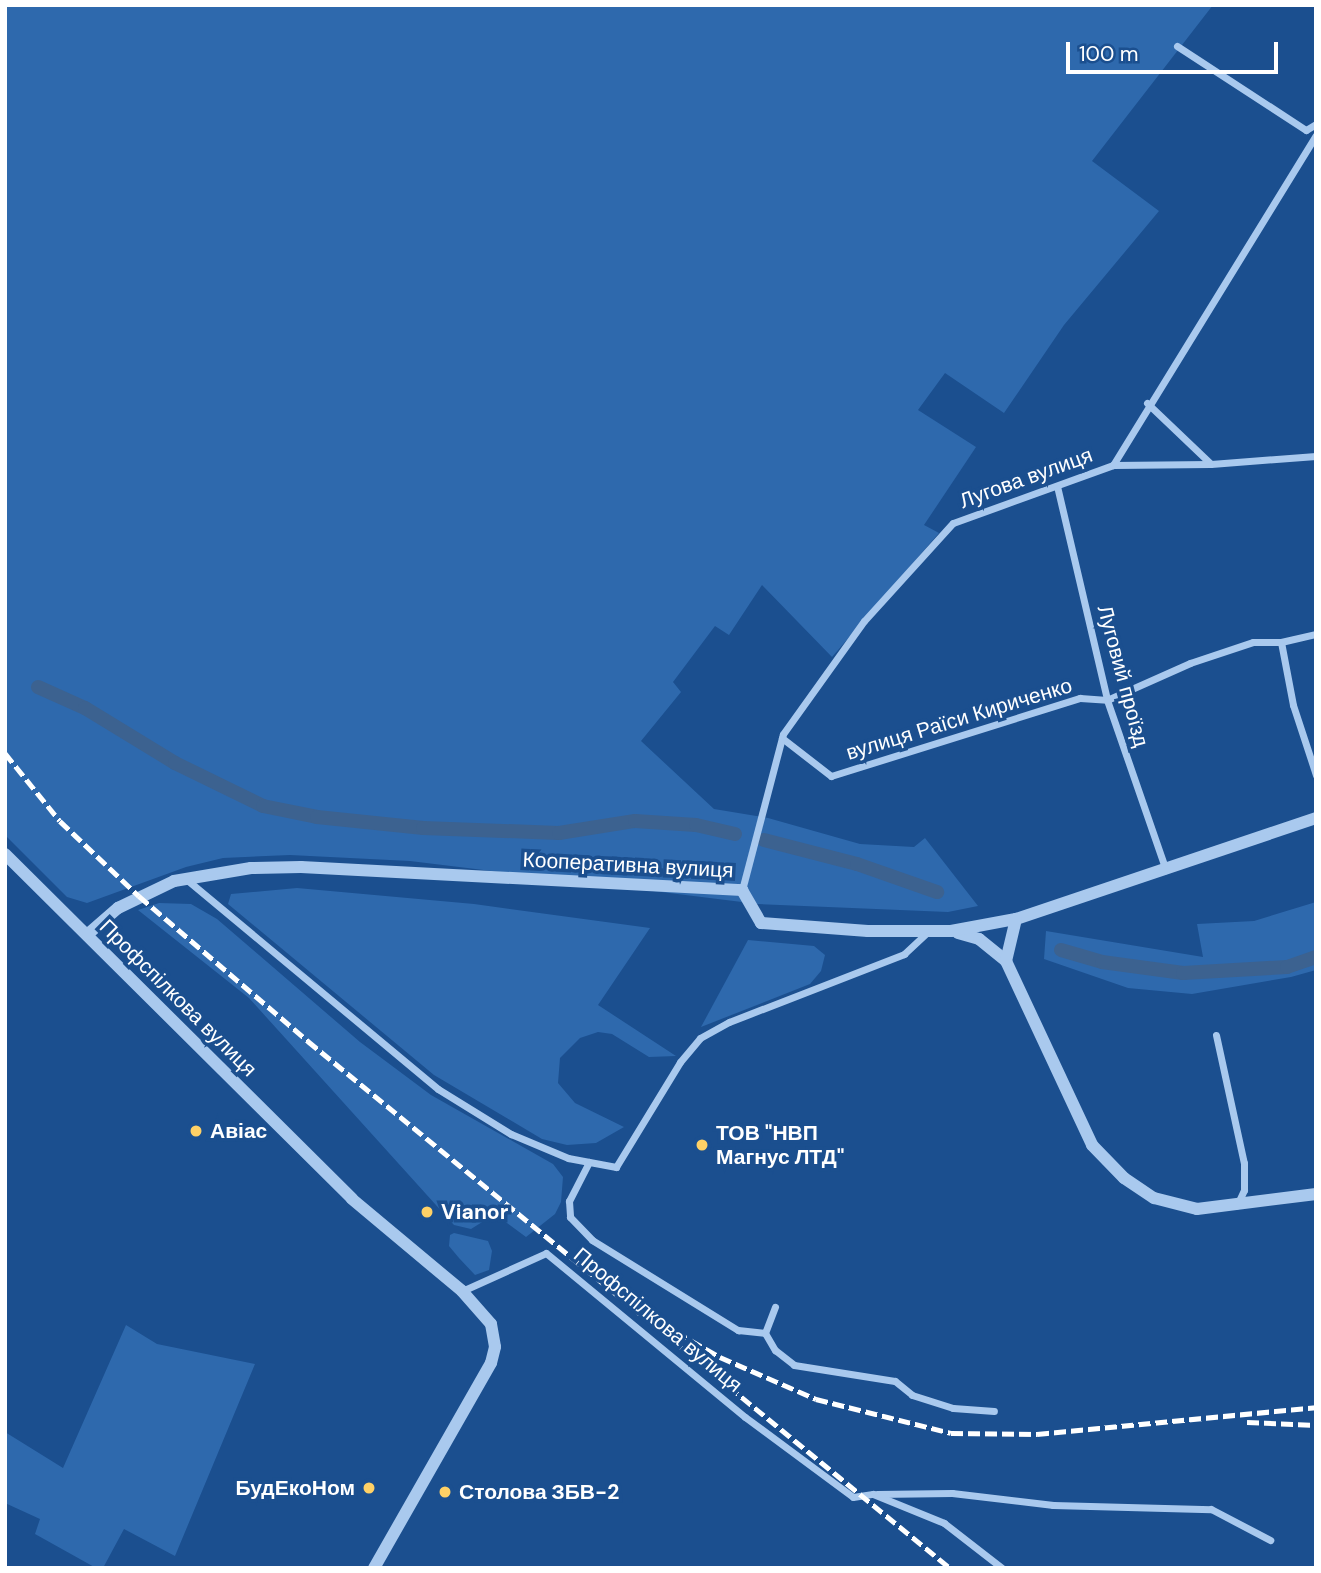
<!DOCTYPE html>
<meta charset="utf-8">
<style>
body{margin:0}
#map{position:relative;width:1321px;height:1573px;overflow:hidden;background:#1b4f8f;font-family:"DM Sans",sans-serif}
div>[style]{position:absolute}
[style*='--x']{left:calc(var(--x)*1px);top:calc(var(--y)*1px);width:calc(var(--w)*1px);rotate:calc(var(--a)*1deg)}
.green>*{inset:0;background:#2e69ad}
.canal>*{height:14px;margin:-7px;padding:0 7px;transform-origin:7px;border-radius:7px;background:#3c6290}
.minor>*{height:7px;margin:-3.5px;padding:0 3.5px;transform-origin:3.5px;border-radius:3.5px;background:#a9c9ee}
.tertiary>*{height:12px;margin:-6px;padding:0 6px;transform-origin:6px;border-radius:6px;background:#a9c9ee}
.rail>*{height:4.5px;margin-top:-2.25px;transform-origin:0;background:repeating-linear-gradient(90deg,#fff 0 12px,transparent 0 17px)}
.dots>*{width:19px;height:19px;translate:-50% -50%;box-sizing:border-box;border:4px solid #1b4f8f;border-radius:50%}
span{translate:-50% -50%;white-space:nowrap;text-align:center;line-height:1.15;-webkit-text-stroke:7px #1b4f8f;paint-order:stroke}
.street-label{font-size:21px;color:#fff}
.poi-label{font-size:21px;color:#fff;font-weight:700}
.left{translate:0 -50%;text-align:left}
.right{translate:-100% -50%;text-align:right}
.frame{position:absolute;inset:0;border:7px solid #fff;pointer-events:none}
.scale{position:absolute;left:1066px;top:42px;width:212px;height:32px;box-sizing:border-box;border:4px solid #fff;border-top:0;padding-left:9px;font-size:21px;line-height:24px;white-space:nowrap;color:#fff;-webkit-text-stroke:5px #1b4f8f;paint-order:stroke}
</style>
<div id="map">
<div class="green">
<i style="clip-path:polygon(5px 5px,1213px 5px,1092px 161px,1159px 211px,1064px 325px,1004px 413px,945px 373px,918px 410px,976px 447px,924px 525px,939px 533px,832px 657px,762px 585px,729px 635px,715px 626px,673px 682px,681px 692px,641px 741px,714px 809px,768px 818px,860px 844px,914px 847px,925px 838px,978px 906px,948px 912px,758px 904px,410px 861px,290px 855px,223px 858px,186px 867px,87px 903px,67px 897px,5px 835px)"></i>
<i style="clip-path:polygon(297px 888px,474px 904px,650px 928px,598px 1005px,676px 1056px,649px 1057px,612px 1034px,598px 1032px,580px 1038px,560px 1058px,558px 1083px,575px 1103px,624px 1127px,596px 1143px,567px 1145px,542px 1139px,434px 1075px,228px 904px,231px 894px)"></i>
<i style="clip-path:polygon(1316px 902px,1316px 970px,1291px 977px,1192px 994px,1128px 988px,1044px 959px,1046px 931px,1203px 957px,1197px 924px,1254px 921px)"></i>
<i style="clip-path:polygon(159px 903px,191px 904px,217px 919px,360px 1042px,431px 1095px,553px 1164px,563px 1177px,561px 1202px,555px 1214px,526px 1237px,495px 1214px,471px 1229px,454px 1225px,249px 998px,138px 910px)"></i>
<i style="clip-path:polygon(748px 940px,814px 946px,825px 955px,821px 971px,810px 984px,701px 1027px)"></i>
<i style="clip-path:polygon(454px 1233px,488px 1241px,492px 1251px,489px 1270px,475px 1275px,459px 1258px,449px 1246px,450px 1235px)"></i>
<i style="clip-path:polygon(126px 1325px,157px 1344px,255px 1364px,175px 1556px,124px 1529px,103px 1568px,96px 1568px,35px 1534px,40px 1519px,5px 1503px,5px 1432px,63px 1468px)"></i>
</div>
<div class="canal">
<i style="--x:38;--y:687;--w:51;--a:24.1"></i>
<i style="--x:85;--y:708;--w:105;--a:31.4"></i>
<i style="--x:175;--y:763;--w:98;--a:26"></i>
<i style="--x:263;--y:806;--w:55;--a:11.5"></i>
<i style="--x:317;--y:817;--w:107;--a:5.9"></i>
<i style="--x:423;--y:828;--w:136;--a:2.1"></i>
<i style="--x:559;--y:833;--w:77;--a:-9"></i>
<i style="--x:635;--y:821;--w:61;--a:3.8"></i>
<i style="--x:696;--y:825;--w:40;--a:13"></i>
<i style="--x:764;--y:840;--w:96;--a:14.5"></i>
<i style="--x:857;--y:864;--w:85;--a:19.3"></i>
<i style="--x:1061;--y:950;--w:43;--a:16.3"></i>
<i style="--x:1102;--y:962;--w:82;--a:7.7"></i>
<i style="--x:1183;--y:973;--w:104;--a:-3.3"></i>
<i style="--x:1287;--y:967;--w:31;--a:-19"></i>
</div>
<div class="minor">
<i style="--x:1177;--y:46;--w:154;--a:33.1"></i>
<i style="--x:1306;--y:130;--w:12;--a:-31"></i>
<i style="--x:1147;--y:403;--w:88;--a:43.6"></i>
<i style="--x:1211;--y:464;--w:105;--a:-4.4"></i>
<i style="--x:1113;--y:465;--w:97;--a:-0.6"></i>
<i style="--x:1057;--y:486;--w:220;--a:76.8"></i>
<i style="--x:1107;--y:700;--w:180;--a:70.9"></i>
<i style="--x:1281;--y:642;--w:64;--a:79.2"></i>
<i style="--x:1293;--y:705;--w:74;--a:71.8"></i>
<i style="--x:782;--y:738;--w:62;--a:37.8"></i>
<i style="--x:831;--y:776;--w:261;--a:-17.4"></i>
<i style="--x:1080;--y:698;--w:27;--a:4"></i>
<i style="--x:1107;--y:700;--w:91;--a:-24"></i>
<i style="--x:1190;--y:663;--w:66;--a:-18.4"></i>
<i style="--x:1253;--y:642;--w:28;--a:0"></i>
<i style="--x:1281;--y:642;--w:36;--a:-13"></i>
<i style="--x:186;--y:879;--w:328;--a:39.8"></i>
<i style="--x:438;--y:1089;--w:86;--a:31.7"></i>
<i style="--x:511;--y:1134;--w:62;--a:22.8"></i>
<i style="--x:568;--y:1158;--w:49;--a:10.6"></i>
<i style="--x:616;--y:1167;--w:123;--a:-58.6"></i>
<i style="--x:680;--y:1062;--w:31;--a:-50"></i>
<i style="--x:700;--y:1038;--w:33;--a:-29"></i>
<i style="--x:729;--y:1022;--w:188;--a:-21.2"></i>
<i style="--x:904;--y:954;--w:33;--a:-43"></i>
<i style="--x:742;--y:890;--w:161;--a:-75.3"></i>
<i style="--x:783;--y:734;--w:139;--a:-54.4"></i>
<i style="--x:864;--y:621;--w:132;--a:-47.8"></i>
<i style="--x:953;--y:523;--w:170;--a:-19.9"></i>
<i style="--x:1113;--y:465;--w:387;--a:-58.4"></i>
<i style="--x:1216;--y:1035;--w:131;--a:77.7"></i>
<i style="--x:1244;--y:1163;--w:27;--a:90"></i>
<i style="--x:1244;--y:1190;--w:17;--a:115"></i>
<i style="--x:589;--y:1162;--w:44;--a:117.1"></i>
<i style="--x:569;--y:1201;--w:16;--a:86"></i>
<i style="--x:570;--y:1217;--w:32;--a:46"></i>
<i style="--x:592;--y:1240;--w:172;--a:31.7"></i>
<i style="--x:738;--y:1330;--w:27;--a:6"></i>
<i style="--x:765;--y:1333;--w:28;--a:-69"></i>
<i style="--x:462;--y:1291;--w:92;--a:-24.3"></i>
<i style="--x:546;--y:1253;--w:258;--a:39.5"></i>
<i style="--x:745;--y:1417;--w:134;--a:36.5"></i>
<i style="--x:853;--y:1497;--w:20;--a:-9"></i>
<i style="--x:873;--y:1494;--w:77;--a:22.2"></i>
<i style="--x:944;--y:1523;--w:73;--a:37.8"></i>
<i style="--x:765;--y:1333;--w:20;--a:60"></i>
<i style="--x:775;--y:1350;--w:24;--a:38"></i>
<i style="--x:794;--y:1365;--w:102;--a:9"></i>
<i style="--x:895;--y:1381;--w:22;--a:39"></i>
<i style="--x:912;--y:1395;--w:43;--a:17.6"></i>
<i style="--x:953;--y:1408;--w:41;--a:4.2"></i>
<i style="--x:877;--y:1494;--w:75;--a:-0.8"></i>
<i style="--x:952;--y:1493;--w:102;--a:6.8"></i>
<i style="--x:1053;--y:1505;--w:158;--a:1.5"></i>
<i style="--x:1211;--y:1509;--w:67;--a:27.7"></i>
</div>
<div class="tertiary">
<i style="--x:5;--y:854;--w:489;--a:44.8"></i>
<i style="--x:352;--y:1199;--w:143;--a:39.9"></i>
<i style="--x:462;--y:1291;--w:44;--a:48.7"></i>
<i style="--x:491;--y:1324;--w:23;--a:80"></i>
<i style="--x:495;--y:1347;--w:16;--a:104"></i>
<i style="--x:491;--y:1363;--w:236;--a:119.7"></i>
<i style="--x:958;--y:933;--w:22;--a:16"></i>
<i style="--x:979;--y:939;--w:35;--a:39"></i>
<i style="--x:1006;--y:961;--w:203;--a:64.9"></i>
<i style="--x:1092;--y:1145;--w:46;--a:45.9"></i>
<i style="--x:1124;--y:1178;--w:36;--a:34"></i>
<i style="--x:1154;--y:1198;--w:44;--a:14.3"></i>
<i style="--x:1197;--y:1209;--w:120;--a:-7.2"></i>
<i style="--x:88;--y:934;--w:40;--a:-41"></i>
<i style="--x:118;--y:908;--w:62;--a:-25.7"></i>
<i style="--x:174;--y:881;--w:78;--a:-9.6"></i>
<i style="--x:251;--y:868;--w:50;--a:-1.1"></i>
<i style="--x:301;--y:867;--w:442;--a:3"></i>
<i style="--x:742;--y:890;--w:38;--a:60"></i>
<i style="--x:761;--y:923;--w:107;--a:4.3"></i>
<i style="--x:868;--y:931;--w:83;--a:0"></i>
<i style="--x:951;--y:931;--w:66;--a:-10.5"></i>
<i style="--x:1016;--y:919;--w:317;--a:-18.6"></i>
<i style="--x:1006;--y:961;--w:43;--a:-76.6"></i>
</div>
<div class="rail">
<i style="--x:5;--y:753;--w:87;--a:51"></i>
<i style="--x:60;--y:821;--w:109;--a:43.5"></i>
<i style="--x:139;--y:896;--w:223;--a:40.6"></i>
<i style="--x:308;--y:1041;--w:831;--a:39.38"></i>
<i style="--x:676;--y:1332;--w:51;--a:29.6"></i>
<i style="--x:720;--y:1357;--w:105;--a:23.6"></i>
<i style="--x:816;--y:1399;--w:139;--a:14.1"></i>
<i style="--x:951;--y:1433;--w:86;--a:0.7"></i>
<i style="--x:1037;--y:1434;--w:280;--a:-5.5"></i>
<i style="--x:1247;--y:1422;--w:69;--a:2.5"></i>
</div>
<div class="dots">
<i style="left:196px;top:1131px;background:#ffd166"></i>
<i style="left:702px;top:1145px;background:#ffd166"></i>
<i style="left:427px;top:1212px;background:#ffd166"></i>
<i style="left:369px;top:1488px;background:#ffd166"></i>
<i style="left:445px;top:1492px;background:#ffd166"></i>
</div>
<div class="street-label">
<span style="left:1026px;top:478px;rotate:-20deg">Лугова вулиця</span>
<span style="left:1123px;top:676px;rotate:75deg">Луговий проїзд</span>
<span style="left:959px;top:719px;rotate:-17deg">вулиця Раїси Кириченко</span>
<span style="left:628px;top:865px;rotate:3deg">Кооперативна вулиця</span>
<span style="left:178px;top:998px;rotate:45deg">Профспілкова вулиця</span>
<span style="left:658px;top:1320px;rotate:40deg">Профспілкова вулиця</span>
</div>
<div class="poi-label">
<span class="left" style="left:210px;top:1131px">Авіас</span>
<span class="left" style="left:716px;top:1145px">ТОВ "НВП<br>Магнус ЛТД"</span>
<span class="left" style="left:441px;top:1212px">Vianor</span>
<span class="right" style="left:355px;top:1488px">БудЕкоНом</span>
<span class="left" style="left:459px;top:1492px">Столова ЗБВ-2</span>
</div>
<div class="frame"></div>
<div class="scale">100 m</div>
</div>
